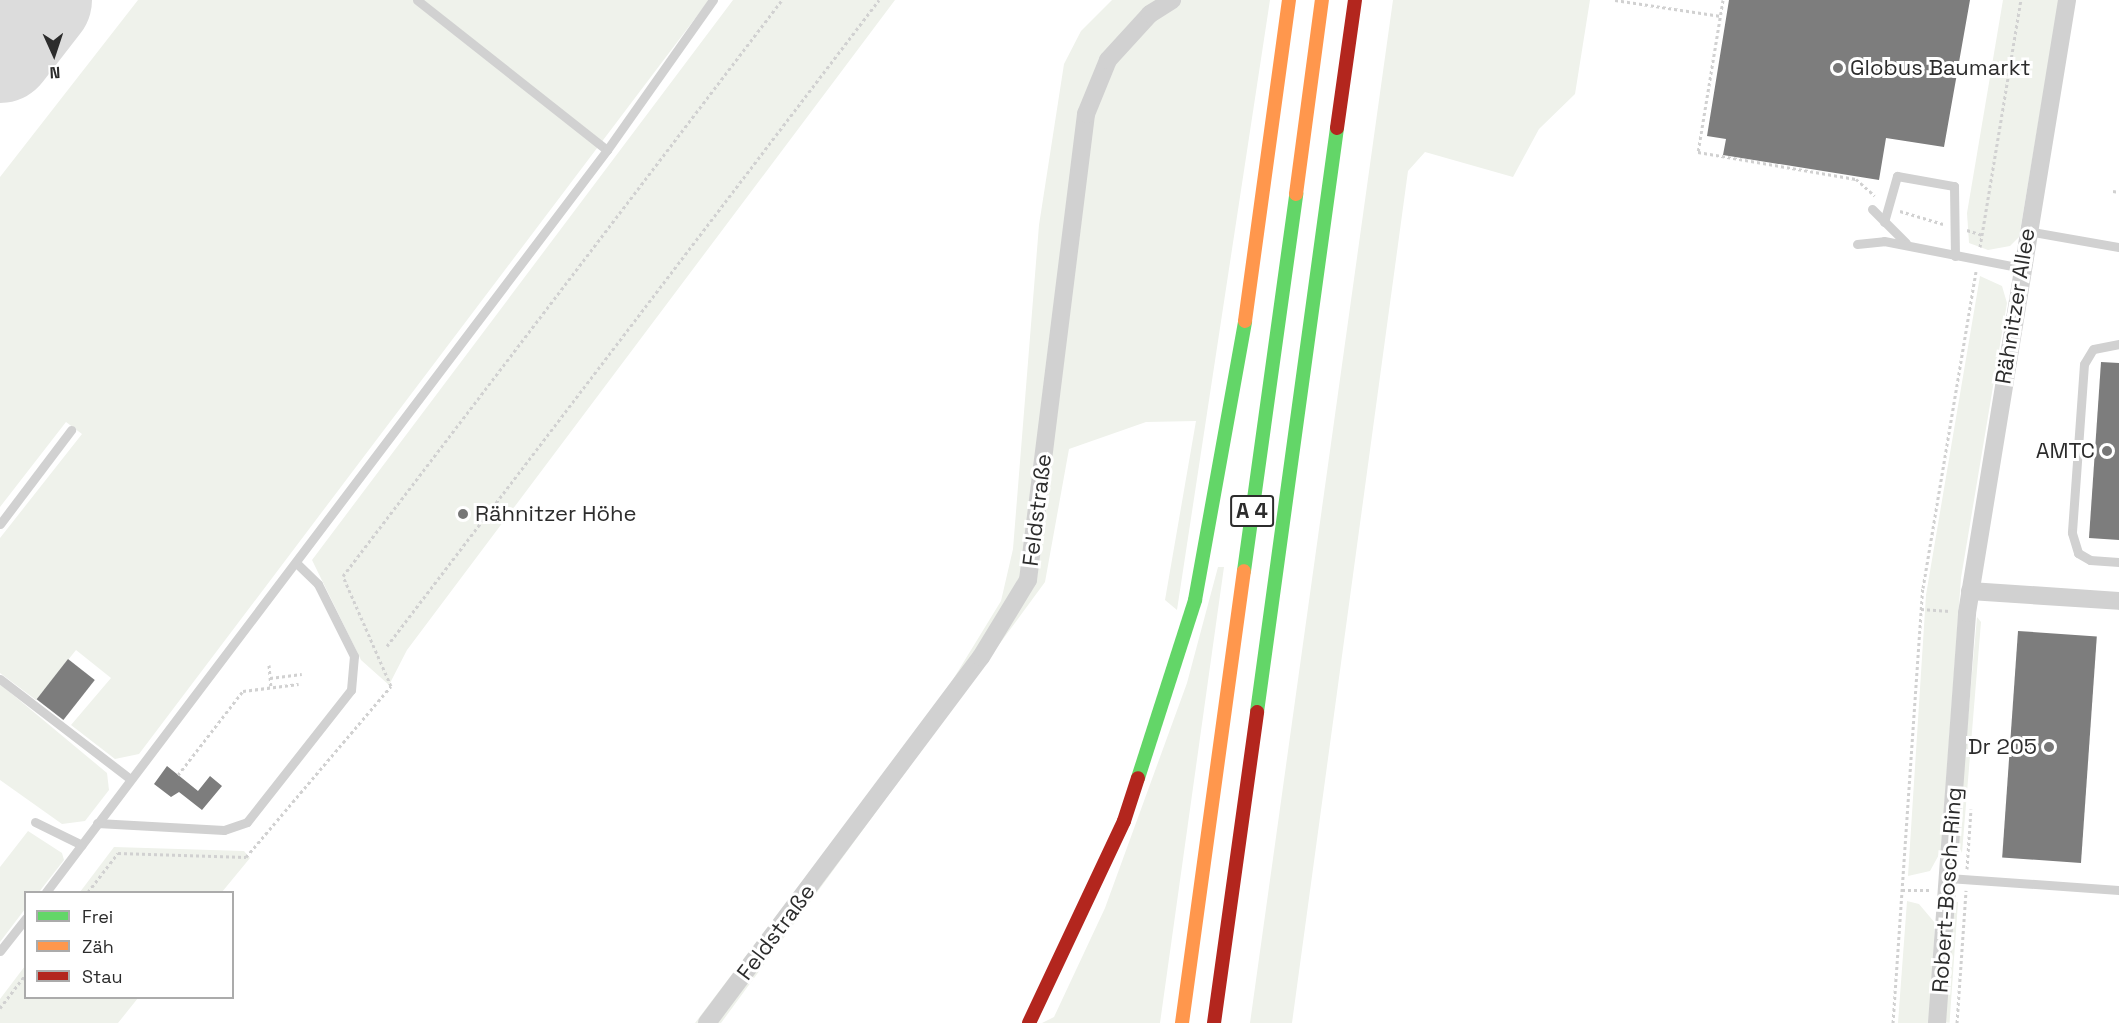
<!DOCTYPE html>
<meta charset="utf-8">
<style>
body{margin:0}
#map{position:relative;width:2119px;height:1023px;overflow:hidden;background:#fff;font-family:"Space Grotesk",sans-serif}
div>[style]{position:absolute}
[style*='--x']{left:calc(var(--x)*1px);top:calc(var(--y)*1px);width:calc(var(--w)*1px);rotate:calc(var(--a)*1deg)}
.green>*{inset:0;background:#eff2eb;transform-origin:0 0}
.runway>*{height:108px;margin:-54px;padding:0 54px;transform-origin:54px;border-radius:54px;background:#dcdcdc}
.building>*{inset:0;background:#7d7d7d;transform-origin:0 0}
.path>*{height:3px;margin-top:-1.5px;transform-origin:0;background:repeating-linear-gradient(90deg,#d1d1d1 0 3px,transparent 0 6px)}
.lane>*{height:9px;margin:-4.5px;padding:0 4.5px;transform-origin:4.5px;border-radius:4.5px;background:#d1d1d1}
.street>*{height:18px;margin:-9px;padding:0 9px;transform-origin:9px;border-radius:9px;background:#d1d1d1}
.fast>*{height:14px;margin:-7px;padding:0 7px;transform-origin:7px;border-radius:7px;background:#63d668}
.slow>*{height:14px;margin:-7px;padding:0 7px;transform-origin:7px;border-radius:7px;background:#ff974d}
.jam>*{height:14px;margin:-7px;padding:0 7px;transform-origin:7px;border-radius:7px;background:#b3261e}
.dots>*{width:16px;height:16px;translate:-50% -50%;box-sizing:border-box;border:3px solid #fff;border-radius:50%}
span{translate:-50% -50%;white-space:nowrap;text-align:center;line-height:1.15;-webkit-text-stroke:6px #fff;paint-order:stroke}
.shield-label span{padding:2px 4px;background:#fff;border:2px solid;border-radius:4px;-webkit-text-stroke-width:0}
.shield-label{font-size:21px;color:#2c2c2c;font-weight:700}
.poi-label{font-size:22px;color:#2c2c2c}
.left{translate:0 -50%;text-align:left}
.right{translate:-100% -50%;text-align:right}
.street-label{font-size:22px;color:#2c2c2c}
.legend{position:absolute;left:24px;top:891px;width:210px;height:108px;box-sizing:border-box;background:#fff;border:2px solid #ababab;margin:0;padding:8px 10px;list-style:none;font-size:18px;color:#2c2c2c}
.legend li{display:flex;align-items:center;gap:12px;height:30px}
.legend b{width:30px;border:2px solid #ababab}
.north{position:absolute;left:24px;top:24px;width:60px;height:60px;-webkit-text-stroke:4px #fff;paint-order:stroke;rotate:177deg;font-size:16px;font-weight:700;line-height:24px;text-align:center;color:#2c2c2c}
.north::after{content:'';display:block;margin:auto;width:21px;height:27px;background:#2c2c2c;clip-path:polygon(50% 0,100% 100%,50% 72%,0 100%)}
</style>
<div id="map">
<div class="green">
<i style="clip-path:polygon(138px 0,709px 0,139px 754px,115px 759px,71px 725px,111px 678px,76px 650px,36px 700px,0 673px,0 538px,82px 434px,66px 422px,0 507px,0 177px)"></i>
<i style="clip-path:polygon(733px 0,895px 0,407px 650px,389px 685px,361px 660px,312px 560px)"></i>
<i style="clip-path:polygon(1112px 0,1270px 0,1177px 610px,1165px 600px,1196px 421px,1146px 422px,1069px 449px,1045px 582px,721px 1023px,695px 1023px,941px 699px,1001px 601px,1013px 549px,1039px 225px,1064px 64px,1081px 31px)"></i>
<i style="clip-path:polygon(1393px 0,1590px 0,1575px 94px,1539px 129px,1513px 177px,1425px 152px,1408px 171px,1292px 1023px,1250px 1023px)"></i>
<i style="clip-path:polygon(2003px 0,2059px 0,2019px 237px,2010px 246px,1988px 250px,1969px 243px,1967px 213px)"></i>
<i style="clip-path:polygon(1980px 276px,2002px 286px,2007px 303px,1961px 578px,1941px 851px,1930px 871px,1908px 876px,1926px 595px)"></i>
<i style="clip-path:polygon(1218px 567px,1224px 567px,1160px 1023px,1042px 1023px,1054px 1017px,1105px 908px,1187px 683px)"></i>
<i style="clip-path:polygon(1977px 617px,1981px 622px,1962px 853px,1957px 842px)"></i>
<i style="clip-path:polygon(0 684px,107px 773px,109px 790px,85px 821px,62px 824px,0 780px)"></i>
<i style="clip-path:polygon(28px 831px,62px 853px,64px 860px,39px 892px,26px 892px,25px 909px,0 942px,0 867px)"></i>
<i style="clip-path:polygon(114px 847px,244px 851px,250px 858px,222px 892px,80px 892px)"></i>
<i style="clip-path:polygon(1907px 901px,1919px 904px,1935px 923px,1930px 1023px,1898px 1023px)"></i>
<i style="left:1958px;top:902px;width:121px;height:13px;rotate:94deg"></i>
<i style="clip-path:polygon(25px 966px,26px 998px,138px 998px,118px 1023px,0 1023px,0 999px)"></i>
</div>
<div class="runway">
<i style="--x:0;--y:49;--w:62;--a:-52.2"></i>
</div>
<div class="building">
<i style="clip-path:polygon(1729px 0,1970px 0,1944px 147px,1886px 138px,1879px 180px,1723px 155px,1726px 139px,1707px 136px)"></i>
<i style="clip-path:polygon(2101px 362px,2119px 363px,2119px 540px,2089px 538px)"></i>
<i style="left:2018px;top:631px;width:79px;height:227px;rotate:4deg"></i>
<i style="left:68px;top:659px;width:34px;height:51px;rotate:38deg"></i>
<i style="clip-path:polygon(167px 766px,198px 791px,210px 776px,222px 786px,202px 810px,179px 792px,171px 797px,154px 784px)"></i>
</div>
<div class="path">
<i style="--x:1615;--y:0;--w:107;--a:8.6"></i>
<i style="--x:1723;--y:0;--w:154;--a:99.3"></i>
<i style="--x:1698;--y:152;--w:160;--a:9.7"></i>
<i style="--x:1856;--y:179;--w:25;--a:42"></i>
<i style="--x:2113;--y:191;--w:6;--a:9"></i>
<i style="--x:1900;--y:211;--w:45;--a:16.8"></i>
<i style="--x:1967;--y:230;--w:16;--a:18"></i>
<i style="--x:1980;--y:247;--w:250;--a:-80.6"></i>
<i style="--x:1921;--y:609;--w:29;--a:4"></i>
<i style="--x:387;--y:646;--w:812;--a:-52.71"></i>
<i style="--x:269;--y:665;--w:22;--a:85"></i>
<i style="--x:270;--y:678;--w:32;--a:-7"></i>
<i style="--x:178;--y:775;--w:106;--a:-52.3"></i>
<i style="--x:243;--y:691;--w:56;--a:-7.1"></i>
<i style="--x:1967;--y:869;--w:60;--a:-86.2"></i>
<i style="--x:1902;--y:890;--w:28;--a:0"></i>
<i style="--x:88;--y:892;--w:49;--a:-52.4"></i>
<i style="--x:118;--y:853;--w:128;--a:1.8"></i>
<i style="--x:246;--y:857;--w:224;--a:-49.7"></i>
<i style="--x:391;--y:686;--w:120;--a:-113.6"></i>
<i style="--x:343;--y:576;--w:724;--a:-52.69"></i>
<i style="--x:0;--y:1008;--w:43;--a:-52.6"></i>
<i style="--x:1893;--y:1023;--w:436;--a:-86.1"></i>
<i style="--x:1923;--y:588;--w:321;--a:-80.5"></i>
<i style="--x:1957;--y:1023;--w:133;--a:-86.1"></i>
</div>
<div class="lane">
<i style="--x:417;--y:0;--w:242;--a:38.3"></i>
<i style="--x:1872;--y:209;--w:48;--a:45"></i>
<i style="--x:1884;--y:222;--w:48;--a:-74.2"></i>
<i style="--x:1897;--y:176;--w:58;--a:10"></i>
<i style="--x:1954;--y:186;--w:70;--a:89.2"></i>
<i style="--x:2027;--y:231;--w:93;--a:9.9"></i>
<i style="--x:1857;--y:244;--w:27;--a:-6"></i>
<i style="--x:1884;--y:241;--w:140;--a:11.1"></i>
<i style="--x:2119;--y:344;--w:26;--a:169"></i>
<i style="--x:2093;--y:349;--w:17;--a:121"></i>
<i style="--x:2084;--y:364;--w:169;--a:94.1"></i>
<i style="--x:2072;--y:533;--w:21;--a:73"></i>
<i style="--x:2078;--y:553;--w:14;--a:30"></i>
<i style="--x:2090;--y:560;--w:29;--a:4"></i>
<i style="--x:0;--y:524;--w:118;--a:-52.9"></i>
<i style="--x:0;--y:679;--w:163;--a:37.5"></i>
<i style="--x:35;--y:822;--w:52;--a:26.1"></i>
<i style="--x:97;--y:823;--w:127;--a:3.2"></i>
<i style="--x:224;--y:830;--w:24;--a:-19"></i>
<i style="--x:247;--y:822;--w:168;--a:-51.8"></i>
<i style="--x:351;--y:690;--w:34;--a:-85"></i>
<i style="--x:354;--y:656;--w:80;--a:-116.6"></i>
<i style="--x:318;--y:584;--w:29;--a:-136"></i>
<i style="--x:1948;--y:878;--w:171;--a:4"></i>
<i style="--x:46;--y:892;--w:930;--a:-52.91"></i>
<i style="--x:607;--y:150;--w:184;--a:-54.8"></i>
<i style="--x:0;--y:951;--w:42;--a:-51.8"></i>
</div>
<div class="street">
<i style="--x:1970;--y:591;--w:149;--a:3.8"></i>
<i style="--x:707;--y:1023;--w:457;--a:-53.2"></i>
<i style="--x:981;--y:657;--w:90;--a:-58.6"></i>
<i style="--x:1028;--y:580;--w:470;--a:-82.9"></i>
<i style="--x:1086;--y:114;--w:58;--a:-67.8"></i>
<i style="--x:1108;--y:60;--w:62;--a:-47.6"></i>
<i style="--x:1150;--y:14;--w:26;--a:-32"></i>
<i style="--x:1937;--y:1023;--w:411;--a:-85.8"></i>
<i style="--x:1967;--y:613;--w:621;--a:-80.73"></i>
</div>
<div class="fast">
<i style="--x:1244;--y:571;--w:381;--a:-82.1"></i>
<i style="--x:1257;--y:712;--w:589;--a:-82.2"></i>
<i style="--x:1138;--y:778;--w:187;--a:-72.2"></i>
<i style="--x:1195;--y:600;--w:283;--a:-79.8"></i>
</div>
<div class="slow">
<i style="--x:1296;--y:194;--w:196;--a:-82.4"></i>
<i style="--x:1245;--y:321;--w:324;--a:-82.2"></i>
<i style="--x:1182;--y:1023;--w:456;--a:-82.2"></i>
</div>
<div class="jam">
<i style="--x:1337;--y:128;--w:129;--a:-82"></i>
<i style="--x:1029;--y:1023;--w:223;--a:-64.8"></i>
<i style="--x:1124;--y:821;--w:45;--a:-72"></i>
<i style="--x:1214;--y:1023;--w:314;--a:-82.1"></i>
</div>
<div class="dots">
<i style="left:1838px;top:68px;background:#767676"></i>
<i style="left:2107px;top:451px;background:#767676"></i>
<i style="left:463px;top:514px;background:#767676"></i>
<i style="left:2049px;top:747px;background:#767676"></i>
</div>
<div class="shield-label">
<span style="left:1252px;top:511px">A 4</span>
</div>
<div class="poi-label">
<span class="left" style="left:1850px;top:68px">Globus Baumarkt</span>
<span class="right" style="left:2095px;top:451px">AMTC</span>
<span class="left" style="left:475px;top:514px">Rähnitzer Höhe</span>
<span class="right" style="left:2037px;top:747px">Dr 205</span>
</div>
<div class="street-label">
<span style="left:2015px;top:306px;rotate:-81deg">Rähnitzer Allee</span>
<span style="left:1037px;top:510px;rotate:-83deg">Feldstraße</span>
<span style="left:1947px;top:890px;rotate:-86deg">Robert-Bosch-Ring</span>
<span style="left:776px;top:932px;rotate:-53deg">Feldstraße</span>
</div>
<ul class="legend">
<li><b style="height:8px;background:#63d668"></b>Frei</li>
<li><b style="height:8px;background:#ff974d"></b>Zäh</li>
<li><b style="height:8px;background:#b3261e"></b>Stau</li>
</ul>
<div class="north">N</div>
</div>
